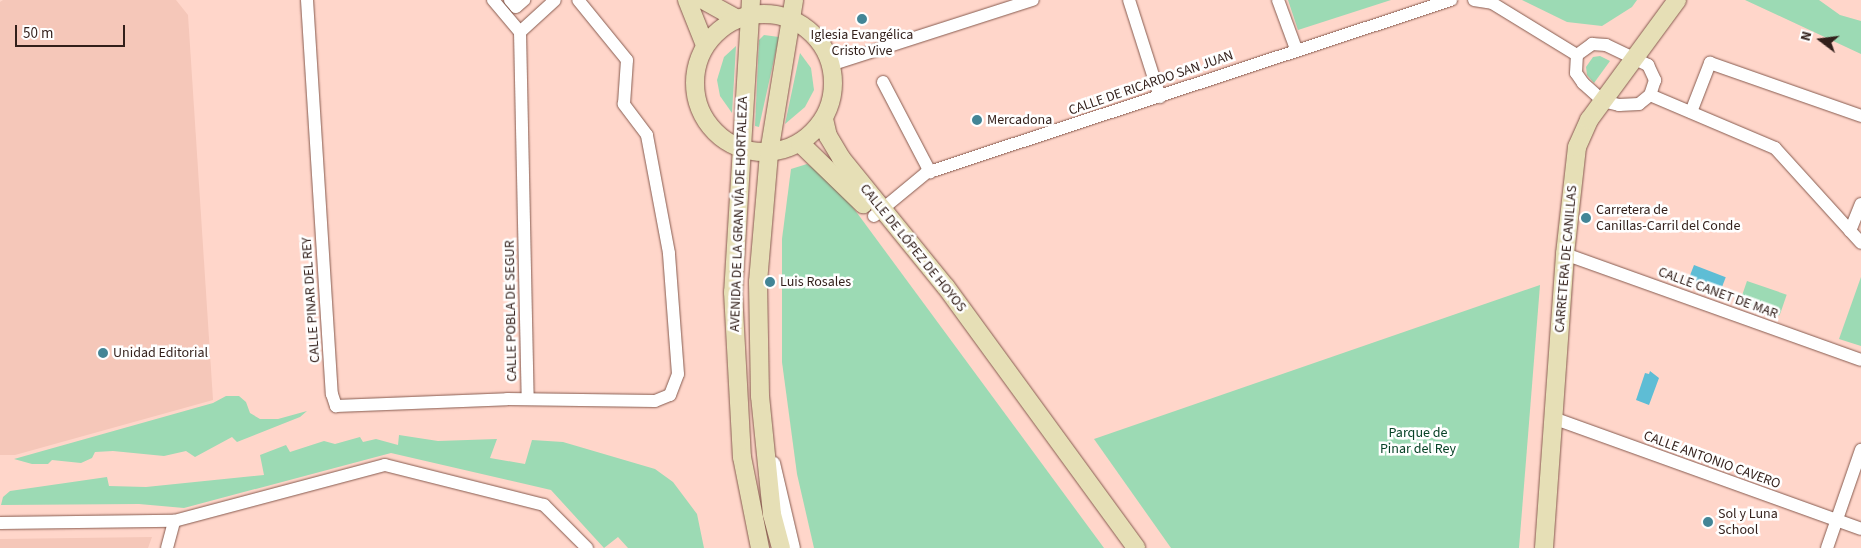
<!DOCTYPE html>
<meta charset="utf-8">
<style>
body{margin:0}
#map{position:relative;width:1861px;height:548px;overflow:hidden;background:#ffd6ca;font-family:"Source Sans 3",sans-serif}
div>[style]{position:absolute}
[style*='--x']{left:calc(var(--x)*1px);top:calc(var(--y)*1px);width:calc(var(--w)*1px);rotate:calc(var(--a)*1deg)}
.built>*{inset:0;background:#f5c7b9}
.green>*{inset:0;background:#9cdab4;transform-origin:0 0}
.water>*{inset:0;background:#5ebdd5;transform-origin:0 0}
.roads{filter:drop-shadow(0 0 1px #875b4f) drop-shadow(0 0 1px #875b4f)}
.street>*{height:12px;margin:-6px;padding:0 6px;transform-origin:6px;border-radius:6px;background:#fff}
.secondary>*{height:18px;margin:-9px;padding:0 9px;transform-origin:9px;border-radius:9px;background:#e6dfb6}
.secondary>.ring{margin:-9px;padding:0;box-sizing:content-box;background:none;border:18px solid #e6dfb6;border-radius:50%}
.dots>*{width:14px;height:14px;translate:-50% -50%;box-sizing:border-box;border:2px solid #fff;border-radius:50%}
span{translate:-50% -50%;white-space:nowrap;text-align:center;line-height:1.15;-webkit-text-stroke:5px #fff;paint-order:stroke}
.poi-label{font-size:14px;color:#321f1a}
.left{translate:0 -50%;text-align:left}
.street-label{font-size:14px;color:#321f1a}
.park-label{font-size:14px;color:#084327}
.north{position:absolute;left:1796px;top:15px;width:50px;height:50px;-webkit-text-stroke:4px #fff;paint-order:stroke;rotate:285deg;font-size:14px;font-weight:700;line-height:20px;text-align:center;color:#321f1a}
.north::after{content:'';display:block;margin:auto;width:18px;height:22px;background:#321f1a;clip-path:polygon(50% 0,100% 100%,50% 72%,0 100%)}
.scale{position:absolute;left:15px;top:25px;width:110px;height:22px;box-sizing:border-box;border:2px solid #321f1a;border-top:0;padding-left:6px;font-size:15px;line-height:18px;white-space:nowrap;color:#321f1a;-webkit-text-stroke:4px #fff;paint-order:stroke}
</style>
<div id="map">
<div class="built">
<i style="clip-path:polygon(3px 0,176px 0,188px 15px,213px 400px,15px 455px,0 455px,0 2px)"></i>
<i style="clip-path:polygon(152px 537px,148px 548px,0 548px,0 539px)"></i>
</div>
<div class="green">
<i style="clip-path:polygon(1288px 0,1391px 0,1298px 30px)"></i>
<i style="clip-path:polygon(1522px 0,1637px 0,1632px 7px,1602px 26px,1567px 22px)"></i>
<i style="clip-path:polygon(1745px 0,1819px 0,1840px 15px,1861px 21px,1861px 54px)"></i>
<i style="clip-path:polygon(764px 35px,779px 37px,759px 127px,755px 126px,759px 40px)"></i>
<i style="clip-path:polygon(736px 46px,732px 113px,720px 96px,717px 80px,724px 57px)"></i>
<i style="clip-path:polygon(800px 53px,811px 68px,814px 90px,805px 107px,785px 124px)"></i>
<i style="clip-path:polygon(1600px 56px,1610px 61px,1594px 83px,1587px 75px,1586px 67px,1593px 57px)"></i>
<i style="clip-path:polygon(807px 164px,835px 183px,1104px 548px,814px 548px,797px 474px,782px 362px,782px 239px,791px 169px)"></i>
<i style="clip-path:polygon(1861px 277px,1861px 346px,1839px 339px)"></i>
<i style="left:1747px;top:281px;width:42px;height:22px;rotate:19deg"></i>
<i style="clip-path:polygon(1540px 285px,1519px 548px,1171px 548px,1094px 439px)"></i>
<i style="clip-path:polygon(226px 396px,239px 396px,246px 402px,250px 413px,260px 419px,278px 419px,307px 411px,300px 417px,237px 442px,232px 437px,195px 457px,186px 451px,164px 456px,113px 451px,95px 452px,92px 458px,81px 463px,52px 460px,48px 464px,32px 464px,14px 459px,213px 403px)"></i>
<i style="clip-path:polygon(399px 435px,438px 441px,497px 439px,490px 458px,525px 464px,532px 440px,563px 442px,655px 469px,673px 482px,697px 514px,704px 548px,628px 548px,618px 537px,604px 548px,551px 490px,391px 453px,184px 508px,139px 504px,1px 505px,3px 497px,10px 491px,107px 477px,109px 486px,146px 487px,264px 475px,260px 455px,286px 445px,290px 452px,324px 441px,335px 444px,360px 437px,363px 442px,376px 439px,398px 445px)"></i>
</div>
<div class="water">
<i style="left:1694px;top:265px;width:34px;height:15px;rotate:21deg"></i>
<i style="clip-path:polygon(1650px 371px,1659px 378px,1649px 405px,1636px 400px,1645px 373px,1649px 374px)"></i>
</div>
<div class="roads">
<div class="street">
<i style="--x:307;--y:0;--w:395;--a:86.4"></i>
<i style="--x:332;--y:394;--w:13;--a:72"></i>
<i style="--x:336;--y:406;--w:171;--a:-2.3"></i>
<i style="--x:507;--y:399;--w:148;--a:0.8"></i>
<i style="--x:655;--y:401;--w:16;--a:-22"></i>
<i style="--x:670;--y:395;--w:22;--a:-69"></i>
<i style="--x:678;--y:374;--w:121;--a:-94.3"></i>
<i style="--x:669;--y:253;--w:120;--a:-100.6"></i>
<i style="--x:647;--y:135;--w:39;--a:-127"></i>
<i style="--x:624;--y:104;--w:44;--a:-86.1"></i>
<i style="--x:627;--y:60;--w:77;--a:-129.2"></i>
<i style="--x:493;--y:0;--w:42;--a:49.8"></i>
<i style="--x:510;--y:0;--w:9;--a:49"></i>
<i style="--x:516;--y:7;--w:11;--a:-41"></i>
<i style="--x:1129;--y:0;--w:102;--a:72.3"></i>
<i style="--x:1278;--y:0;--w:52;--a:69.8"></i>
<i style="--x:1474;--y:0;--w:18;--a:9"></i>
<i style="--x:1492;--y:3;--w:100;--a:31.5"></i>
<i style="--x:520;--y:32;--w:367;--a:88.8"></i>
<i style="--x:520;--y:32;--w:47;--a:-42.4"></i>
<i style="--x:1592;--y:44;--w:14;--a:4"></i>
<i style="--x:1606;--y:45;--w:47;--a:25.5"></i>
<i style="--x:1648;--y:65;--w:17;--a:65"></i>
<i style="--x:1655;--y:80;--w:16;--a:108"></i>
<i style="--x:1650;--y:95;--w:14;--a:141"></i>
<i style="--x:1639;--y:104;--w:20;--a:177"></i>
<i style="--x:1619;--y:105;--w:16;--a:-166"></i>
<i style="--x:1603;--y:101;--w:27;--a:-138"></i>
<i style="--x:1583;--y:83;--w:12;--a:-125"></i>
<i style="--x:1576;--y:73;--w:18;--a:-87"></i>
<i style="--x:1577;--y:55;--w:19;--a:-36"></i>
<i style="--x:830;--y:65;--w:213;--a:-17.8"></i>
<i style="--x:883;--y:82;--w:102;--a:62.4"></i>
<i style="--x:1650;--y:95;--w:136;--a:23"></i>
<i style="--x:1775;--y:148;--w:128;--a:47.8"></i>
<i style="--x:1691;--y:112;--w:53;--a:-68.8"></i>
<i style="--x:1710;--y:63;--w:160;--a:19.3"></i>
<i style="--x:874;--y:216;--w:67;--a:-39.6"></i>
<i style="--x:926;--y:173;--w:553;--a:-18.24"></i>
<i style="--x:1850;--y:231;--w:29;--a:-68"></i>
<i style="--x:1565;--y:254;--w:314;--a:19.7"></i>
<i style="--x:1553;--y:418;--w:327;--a:19.8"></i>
<i style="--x:774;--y:463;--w:87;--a:76.8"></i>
<i style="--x:0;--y:523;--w:174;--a:-0.7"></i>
<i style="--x:174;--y:521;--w:218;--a:-14.9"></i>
<i style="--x:385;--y:465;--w:164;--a:14.1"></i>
<i style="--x:544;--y:505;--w:61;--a:45"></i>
<i style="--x:167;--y:548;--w:28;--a:-75"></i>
<i style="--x:1827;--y:548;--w:104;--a:-70.9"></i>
</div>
<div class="secondary">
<i style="--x:687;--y:0;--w:48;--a:68.2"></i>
<i style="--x:703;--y:0;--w:38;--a:29"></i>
<i style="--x:751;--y:0;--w:293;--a:93.5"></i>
<i style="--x:733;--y:292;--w:165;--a:86.9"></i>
<i style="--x:742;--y:457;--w:93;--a:78.8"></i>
<i class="ring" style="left:695px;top:14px;width:120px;height:120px"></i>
<i style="--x:824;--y:119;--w:17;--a:77"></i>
<i style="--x:828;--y:136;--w:26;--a:59"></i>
<i style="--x:841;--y:158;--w:166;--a:50.9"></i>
<i style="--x:946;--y:287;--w:323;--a:53.9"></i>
<i style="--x:800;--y:143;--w:88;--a:44.1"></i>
<i style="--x:781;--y:548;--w:35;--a:-105"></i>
<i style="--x:772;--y:514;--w:119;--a:-95.8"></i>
<i style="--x:760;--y:396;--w:114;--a:-91"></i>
<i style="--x:758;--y:282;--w:129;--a:-85.1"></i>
<i style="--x:769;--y:153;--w:155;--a:-80.7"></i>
<i style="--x:1544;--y:548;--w:295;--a:-85.9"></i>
<i style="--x:1565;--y:254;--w:108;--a:-83.6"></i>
<i style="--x:1577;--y:147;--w:30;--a:-66"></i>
<i style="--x:1589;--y:120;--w:149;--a:-53.7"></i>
</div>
</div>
<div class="dots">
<i style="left:862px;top:19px;background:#438596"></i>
<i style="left:977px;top:120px;background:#438596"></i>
<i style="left:1586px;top:218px;background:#438596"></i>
<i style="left:770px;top:282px;background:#438596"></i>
<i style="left:103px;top:353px;background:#438596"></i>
<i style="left:1708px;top:522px;background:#438596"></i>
</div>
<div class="poi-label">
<span style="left:862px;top:43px">Iglesia Evangélica<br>Cristo Vive</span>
<span class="left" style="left:987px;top:120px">Mercadona</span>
<span class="left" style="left:1596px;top:218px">Carretera de<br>Canillas-Carril del Conde</span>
<span class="left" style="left:780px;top:282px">Luis Rosales</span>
<span class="left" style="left:113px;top:353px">Unidad Editorial</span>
<span class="left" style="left:1718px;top:522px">Sol y Luna<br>School</span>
</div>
<div class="street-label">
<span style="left:1151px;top:83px;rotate:-19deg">CALLE DE RICARDO SAN JUAN</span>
<span style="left:739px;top:214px;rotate:-88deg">AVENIDA DE LA GRAN VÍA DE HORTALEZA</span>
<span style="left:913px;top:248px;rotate:51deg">CALLE DE LÓPEZ DE HOYOS</span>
<span style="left:1566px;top:259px;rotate:-85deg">CARRETERA DE CANILLAS</span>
<span style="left:1718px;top:293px;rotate:20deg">CALLE CANET DE MAR</span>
<span style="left:311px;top:300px;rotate:-94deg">CALLE PINAR DEL REY</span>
<span style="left:511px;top:311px;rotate:-91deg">CALLE POBLA DE SEGUR</span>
<span style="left:1712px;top:460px;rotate:20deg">CALLE ANTONIO CAVERO</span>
</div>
<div class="park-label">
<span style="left:1418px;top:441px">Parque de<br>Pinar del Rey</span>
</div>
<div class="north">N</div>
<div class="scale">50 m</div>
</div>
